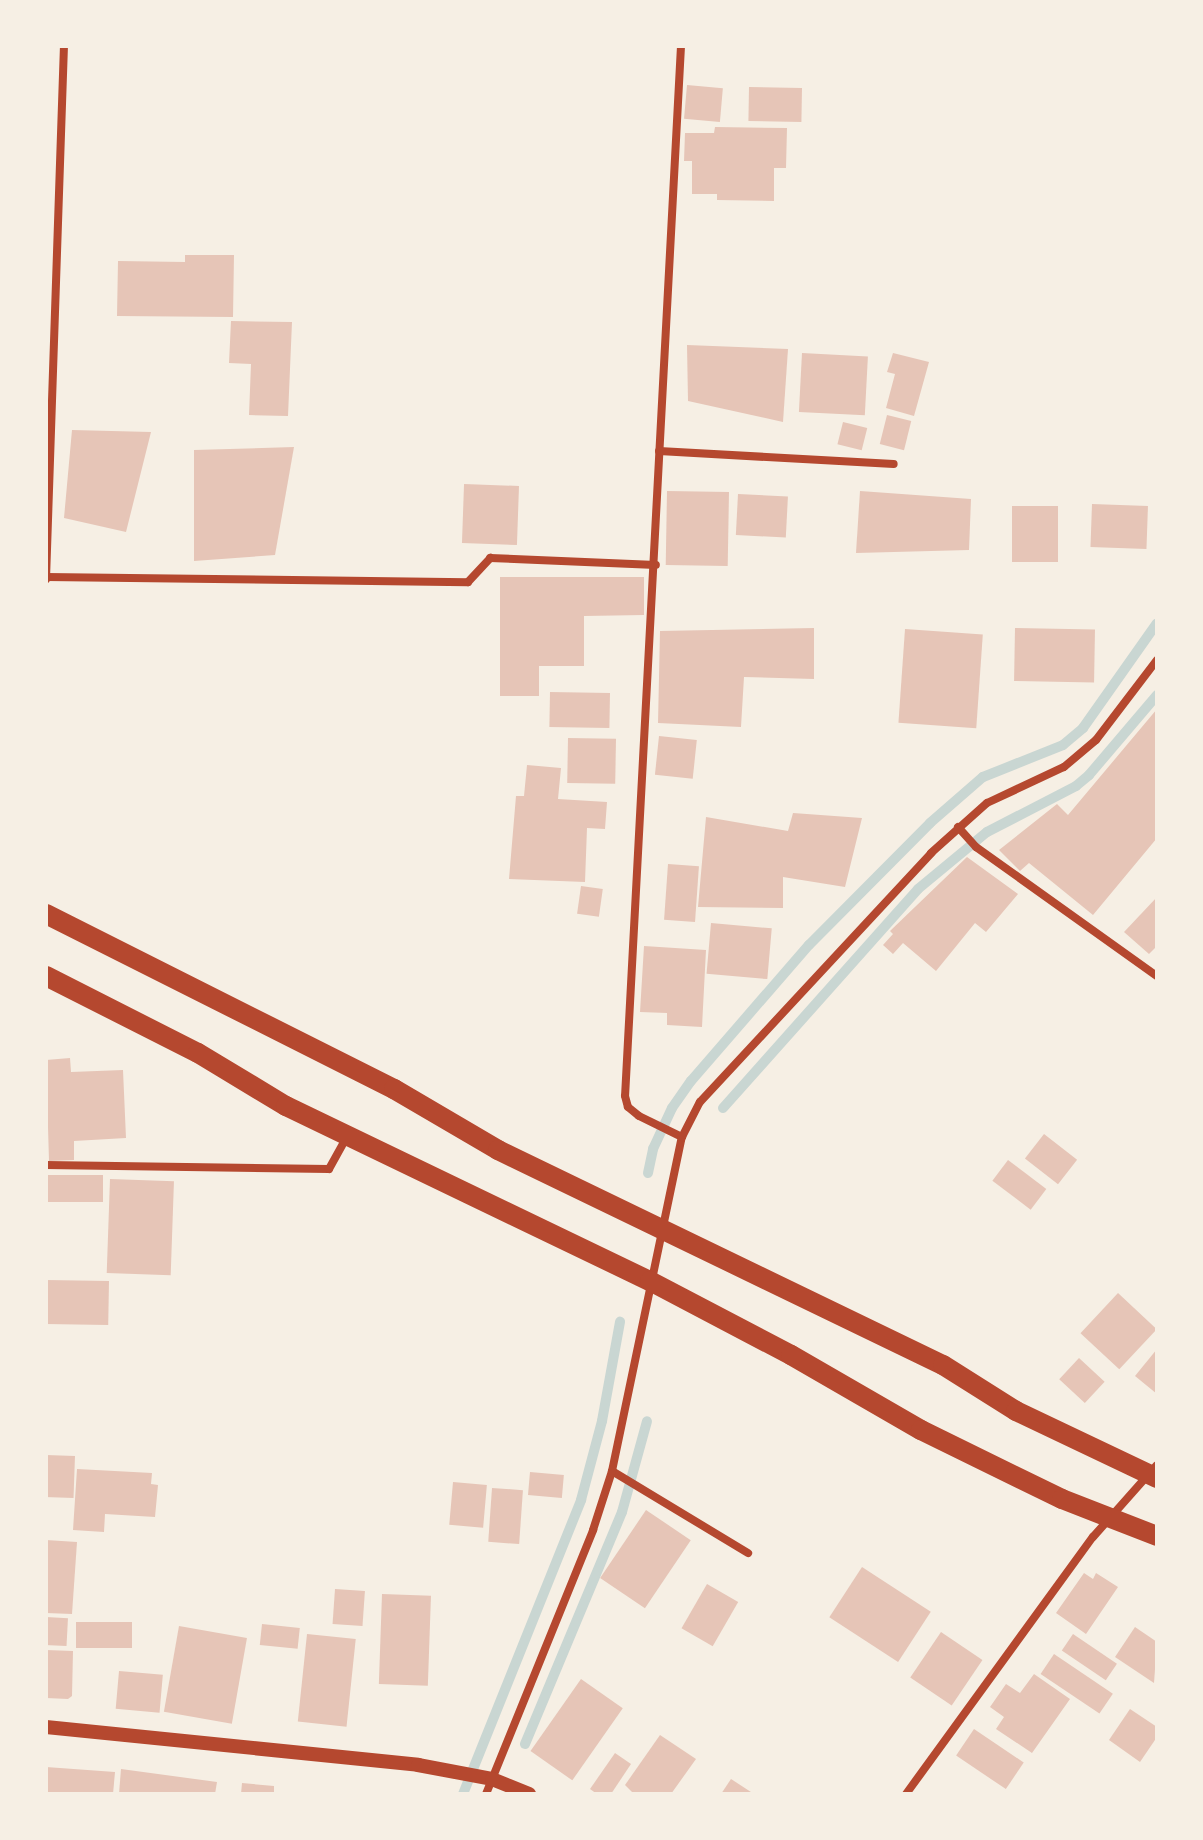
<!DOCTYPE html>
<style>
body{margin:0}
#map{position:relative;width:1203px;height:1840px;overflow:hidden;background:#f6efe4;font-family:Rubik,sans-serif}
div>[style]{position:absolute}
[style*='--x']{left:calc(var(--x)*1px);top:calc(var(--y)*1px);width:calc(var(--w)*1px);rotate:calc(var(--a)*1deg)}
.stream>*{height:10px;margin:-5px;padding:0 5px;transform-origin:5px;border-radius:5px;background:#c9d6d2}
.building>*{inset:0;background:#e6c5b7;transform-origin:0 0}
.minor>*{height:8px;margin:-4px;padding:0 4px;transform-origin:4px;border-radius:4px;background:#b5482f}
.tertiary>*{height:14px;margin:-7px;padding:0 7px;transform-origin:7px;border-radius:7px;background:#b5482f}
.primary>*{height:20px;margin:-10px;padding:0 10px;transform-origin:10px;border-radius:10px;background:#b5482f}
span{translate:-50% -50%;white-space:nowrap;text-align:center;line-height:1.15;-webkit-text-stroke:8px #f6efe4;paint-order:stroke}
.frame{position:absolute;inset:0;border:48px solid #f6efe4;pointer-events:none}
</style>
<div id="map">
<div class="stream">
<i style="--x:723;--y:1108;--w:293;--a:-48.3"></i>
<i style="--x:918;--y:889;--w:89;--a:-39.6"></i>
<i style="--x:987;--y:832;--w:100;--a:-27.3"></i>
<i style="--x:1076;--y:786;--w:17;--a:-40"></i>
<i style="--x:1089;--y:775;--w:105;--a:-49.6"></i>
<i style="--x:648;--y:1173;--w:25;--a:-78"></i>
<i style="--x:653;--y:1149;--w:45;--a:-65.1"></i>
<i style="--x:672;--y:1108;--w:33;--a:-55"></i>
<i style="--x:691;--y:1081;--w:180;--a:-49.1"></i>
<i style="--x:809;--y:945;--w:172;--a:-45.2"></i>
<i style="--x:930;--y:823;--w:70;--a:-41"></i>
<i style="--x:983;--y:777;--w:86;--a:-21.8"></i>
<i style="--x:1063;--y:745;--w:26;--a:-40"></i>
<i style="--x:1083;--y:728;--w:128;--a:-54.8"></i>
<i style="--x:525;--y:1744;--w:251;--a:-67.3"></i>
<i style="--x:622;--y:1512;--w:94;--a:-74.6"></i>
<i style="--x:463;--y:1794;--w:317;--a:-68.1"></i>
<i style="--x:581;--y:1500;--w:82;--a:-75.1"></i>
<i style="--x:602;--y:1421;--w:101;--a:-79.7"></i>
</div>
<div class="building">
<i style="left:687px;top:85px;width:36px;height:34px;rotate:5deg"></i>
<i style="left:749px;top:87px;width:53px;height:34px;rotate:1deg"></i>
<i style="clip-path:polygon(715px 127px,787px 128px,786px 168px,774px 168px,774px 201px,717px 200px,717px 194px,692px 194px,692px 161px,684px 161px,685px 133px,714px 133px)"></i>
<i style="clip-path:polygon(185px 255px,234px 255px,233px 317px,117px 316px,118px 261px,185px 262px)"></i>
<i style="clip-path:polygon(231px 321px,292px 322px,288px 416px,249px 415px,251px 364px,229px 363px)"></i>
<i style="clip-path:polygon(687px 345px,788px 349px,783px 422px,688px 401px)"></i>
<i style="left:802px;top:353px;width:66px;height:59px;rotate:3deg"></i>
<i style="clip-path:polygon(893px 353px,929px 362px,914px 416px,886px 408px,895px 374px,887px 372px)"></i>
<i style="left:887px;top:415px;width:25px;height:30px;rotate:14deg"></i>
<i style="left:843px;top:422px;width:25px;height:23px;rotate:14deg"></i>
<i style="clip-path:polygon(72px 430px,151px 432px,126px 532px,64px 518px)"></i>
<i style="clip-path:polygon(294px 447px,275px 555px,194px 561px,194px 450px)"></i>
<i style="left:519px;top:486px;width:59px;height:55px;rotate:92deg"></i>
<i style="left:667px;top:491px;width:62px;height:74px;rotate:1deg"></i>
<i style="clip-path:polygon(860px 491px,971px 499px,969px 550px,856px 553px)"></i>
<i style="left:738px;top:494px;width:50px;height:41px;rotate:3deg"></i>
<i style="left:1092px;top:504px;width:56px;height:43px;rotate:2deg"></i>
<i style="left:1012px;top:506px;width:46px;height:56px"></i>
<i style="clip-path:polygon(500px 577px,644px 577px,644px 615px,584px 616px,584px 666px,539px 666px,539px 696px,500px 696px)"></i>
<i style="clip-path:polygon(814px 628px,814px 679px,744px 677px,741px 727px,658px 723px,660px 631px)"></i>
<i style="left:1015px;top:628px;width:80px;height:53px;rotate:1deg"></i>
<i style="left:905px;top:629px;width:78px;height:94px;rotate:4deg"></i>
<i style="left:550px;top:692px;width:60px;height:35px;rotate:1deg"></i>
<i style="clip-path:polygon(1157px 709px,1157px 838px,1093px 915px,1029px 863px,1020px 871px,999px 850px,1057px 804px,1068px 815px)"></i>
<i style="left:659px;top:736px;width:38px;height:39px;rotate:6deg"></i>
<i style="left:568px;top:738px;width:48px;height:45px;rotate:1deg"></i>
<i style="clip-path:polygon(527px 765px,561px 768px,558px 799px,607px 802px,605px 829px,587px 828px,585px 882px,509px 879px,516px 796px,524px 796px)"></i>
<i style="clip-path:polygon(793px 813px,862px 818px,845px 887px,783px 877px,783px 908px,698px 907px,706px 817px,788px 831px)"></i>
<i style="clip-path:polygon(967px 857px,1018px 894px,986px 932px,975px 923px,936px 971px,903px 943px,893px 954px,883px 945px,893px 934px,890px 931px)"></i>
<i style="left:668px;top:864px;width:31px;height:56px;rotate:4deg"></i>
<i style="left:581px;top:886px;width:22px;height:28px;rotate:8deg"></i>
<i style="clip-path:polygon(1157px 897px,1157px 946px,1149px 954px,1124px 932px)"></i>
<i style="left:711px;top:923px;width:61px;height:51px;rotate:5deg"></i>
<i style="clip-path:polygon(644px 946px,706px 950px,702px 1027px,667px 1025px,667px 1013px,640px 1012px)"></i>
<i style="clip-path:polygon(70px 1058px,71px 1072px,123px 1070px,126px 1138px,74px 1141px,74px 1160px,49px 1161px,46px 1060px)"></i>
<i style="left:1044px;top:1134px;width:42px;height:31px;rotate:38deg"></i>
<i style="left:1008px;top:1160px;width:48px;height:26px;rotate:37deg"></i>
<i style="left:46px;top:1175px;width:57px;height:27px"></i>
<i style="left:110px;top:1179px;width:64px;height:94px;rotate:2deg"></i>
<i style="left:46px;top:1280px;width:63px;height:44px;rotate:1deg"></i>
<i style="left:1118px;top:1293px;width:53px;height:55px;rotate:43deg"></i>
<i style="clip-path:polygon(1157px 1349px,1157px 1394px,1135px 1376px)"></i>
<i style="left:1079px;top:1358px;width:35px;height:29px;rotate:43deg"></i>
<i style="left:46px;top:1455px;width:29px;height:42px;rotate:2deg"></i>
<i style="clip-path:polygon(77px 1469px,152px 1473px,151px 1484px,158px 1485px,155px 1517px,105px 1514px,104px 1532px,73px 1530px)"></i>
<i style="left:530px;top:1472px;width:34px;height:23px;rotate:5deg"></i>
<i style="left:453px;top:1482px;width:34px;height:43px;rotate:5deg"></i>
<i style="left:492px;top:1488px;width:31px;height:54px;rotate:4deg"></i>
<i style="left:646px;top:1510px;width:54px;height:82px;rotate:34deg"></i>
<i style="clip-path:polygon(46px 1540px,77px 1542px,72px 1614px,46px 1613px)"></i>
<i style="left:862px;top:1567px;width:82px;height:60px;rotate:33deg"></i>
<i style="clip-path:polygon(1084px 1573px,1093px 1579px,1096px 1573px,1118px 1587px,1086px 1634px,1056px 1613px)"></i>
<i style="left:707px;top:1584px;width:36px;height:51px;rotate:30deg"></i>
<i style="left:335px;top:1589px;width:30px;height:35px;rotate:4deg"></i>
<i style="left:382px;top:1594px;width:49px;height:90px;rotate:2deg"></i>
<i style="left:46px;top:1617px;width:22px;height:28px;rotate:3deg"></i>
<i style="left:76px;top:1622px;width:56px;height:26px"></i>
<i style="left:262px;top:1624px;width:38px;height:21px;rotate:6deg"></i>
<i style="left:179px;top:1626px;width:69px;height:87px;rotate:10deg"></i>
<i style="clip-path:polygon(1135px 1627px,1157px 1642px,1154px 1683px,1115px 1657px)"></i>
<i style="left:941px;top:1632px;width:50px;height:55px;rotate:34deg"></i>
<i style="left:307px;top:1634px;width:49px;height:88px;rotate:6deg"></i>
<i style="left:1073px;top:1634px;width:53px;height:20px;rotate:34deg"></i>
<i style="clip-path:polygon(46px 1650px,73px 1651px,72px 1696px,68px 1699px,46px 1698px)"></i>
<i style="left:1054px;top:1654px;width:71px;height:24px;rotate:34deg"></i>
<i style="left:119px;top:1671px;width:44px;height:38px;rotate:5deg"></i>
<i style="clip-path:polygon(1034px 1674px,1070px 1699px,1032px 1753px,996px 1729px,1004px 1717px,990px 1707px,1006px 1684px,1020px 1693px)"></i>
<i style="left:581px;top:1679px;width:51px;height:88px;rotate:35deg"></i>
<i style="clip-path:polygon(1130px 1709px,1157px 1727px,1157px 1737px,1140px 1762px,1109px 1740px)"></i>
<i style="left:974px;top:1729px;width:60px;height:32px;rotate:34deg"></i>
<i style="clip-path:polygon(660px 1735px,696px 1759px,671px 1794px,634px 1794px,625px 1785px)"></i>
<i style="clip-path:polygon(615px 1753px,631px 1764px,611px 1794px,597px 1794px,590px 1789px)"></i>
<i style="clip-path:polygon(46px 1767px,115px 1772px,113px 1794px,46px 1794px)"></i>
<i style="clip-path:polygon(121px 1769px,217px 1782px,215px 1794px,119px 1794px)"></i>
<i style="clip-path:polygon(731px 1779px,754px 1794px,721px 1794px)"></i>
<i style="clip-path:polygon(242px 1783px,274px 1786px,274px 1794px,241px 1794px)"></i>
</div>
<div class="minor">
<i style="--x:681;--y:46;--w:1051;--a:93.05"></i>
<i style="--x:625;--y:1096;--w:11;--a:75"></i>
<i style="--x:628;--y:1107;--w:14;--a:39"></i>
<i style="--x:639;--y:1116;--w:48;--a:26"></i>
<i style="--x:659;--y:451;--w:235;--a:3.2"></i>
<i style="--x:46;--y:577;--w:422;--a:0.7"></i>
<i style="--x:468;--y:582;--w:33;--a:-47"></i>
<i style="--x:490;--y:558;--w:166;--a:2.4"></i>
<i style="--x:46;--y:579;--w:533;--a:-88.07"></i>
<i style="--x:958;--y:827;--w:27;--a:48"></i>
<i style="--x:976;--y:847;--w:222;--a:35.5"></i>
<i style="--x:46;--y:1165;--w:283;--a:0.8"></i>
<i style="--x:329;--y:1169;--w:37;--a:-61"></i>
<i style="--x:612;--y:1471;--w:159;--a:31.1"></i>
<i style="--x:486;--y:1794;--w:285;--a:-67.9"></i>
<i style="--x:593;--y:1530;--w:62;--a:-72.1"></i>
<i style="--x:612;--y:1471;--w:341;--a:-78.2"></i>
<i style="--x:682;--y:1137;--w:39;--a:-63"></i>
<i style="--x:700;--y:1102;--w:340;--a:-47.1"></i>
<i style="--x:931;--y:853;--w:75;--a:-41.8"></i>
<i style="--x:987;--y:803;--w:85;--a:-25.1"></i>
<i style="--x:1064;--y:767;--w:42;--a:-40.2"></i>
<i style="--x:1096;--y:740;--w:101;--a:-52.7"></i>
<i style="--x:906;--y:1794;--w:318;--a:-54"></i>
<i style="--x:1093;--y:1537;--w:96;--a:-48.4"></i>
</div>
<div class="tertiary">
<i style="--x:46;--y:1727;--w:374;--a:5.8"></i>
<i style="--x:418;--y:1765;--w:75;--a:10.7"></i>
<i style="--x:492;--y:1779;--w:40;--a:22"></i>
</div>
<div class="primary">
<i style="--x:46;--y:914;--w:390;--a:26.7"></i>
<i style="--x:394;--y:1089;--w:121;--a:30.4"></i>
<i style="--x:498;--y:1150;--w:494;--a:25.8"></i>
<i style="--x:943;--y:1365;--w:86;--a:32.2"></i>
<i style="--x:1016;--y:1411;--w:156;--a:25.4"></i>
<i style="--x:46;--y:976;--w:170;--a:26.9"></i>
<i style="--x:198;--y:1053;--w:103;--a:31.1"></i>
<i style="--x:286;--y:1106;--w:404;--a:25.7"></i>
<i style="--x:650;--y:1281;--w:159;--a:27.7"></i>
<i style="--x:791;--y:1355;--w:150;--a:30"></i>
<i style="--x:921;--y:1430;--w:157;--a:26.1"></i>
<i style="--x:1062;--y:1499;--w:102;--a:21.3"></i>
</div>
<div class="frame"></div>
</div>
